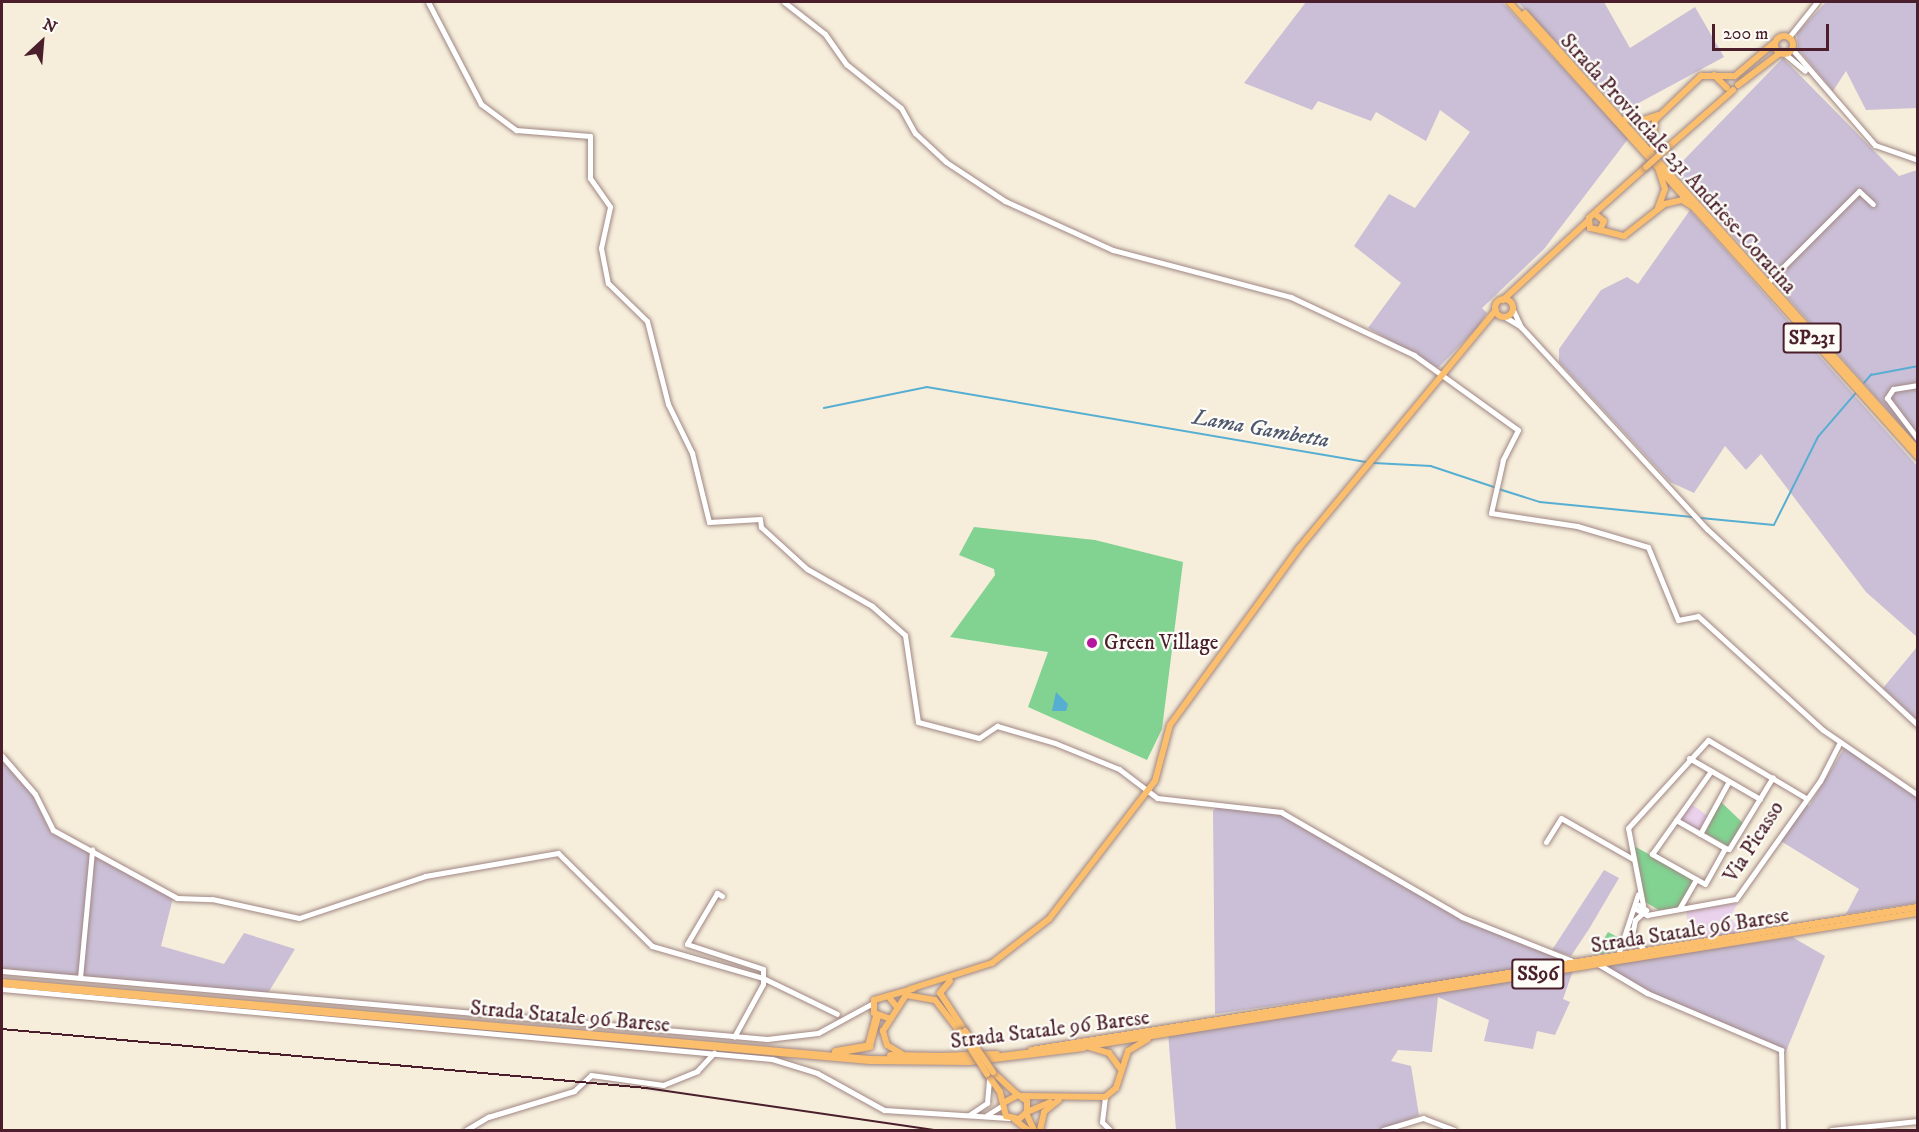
<!DOCTYPE html>
<style>
body{margin:0}
#map{position:relative;width:1919px;height:1132px;overflow:hidden;background:#f6eedb;font-family:"IM FELL DW Pica",serif}
div>[style]{position:absolute}
[style*='--x']{left:calc(var(--x)*1px);top:calc(var(--y)*1px);width:calc(var(--w)*1px);rotate:calc(var(--a)*1deg)}
.built>*{inset:0;background:#ead1ec}
.industrial>*{inset:0;background:#cabfd6}
.green>*{inset:0;background:#82d292}
.water>*{inset:0;background:#57aed3}
.stream>*{height:1.5px;margin:-0.75px;padding:0 0.75px;transform-origin:0.75px;border-radius:0.75px;background:#57aed3}
.roads{filter:drop-shadow(0 0 2px #a08683) drop-shadow(0 0 2px #a08683)}
.minor>*{height:5px;margin:-2.5px;padding:0 2.5px;transform-origin:2.5px;border-radius:2.5px;background:#fff}
.major>*{height:6px;margin:-3px;padding:0 3px;transform-origin:3px;border-radius:3px;background:#fabe6d}
.major>.ring{margin:-3px;padding:0;box-sizing:content-box;background:none;border:6px solid #fabe6d;border-radius:50%}
.highway>*{height:8px;margin:-4px;padding:0 4px;transform-origin:4px;border-radius:4px;background:#fabe6d}
.rail>*{height:1.5px;margin:-0.75px;padding:0 0.75px;transform-origin:0.75px;border-radius:0.75px;background:#4a1f2b}
.bridges{filter:drop-shadow(0 0 2px #a08683) drop-shadow(0 0 2px #a08683)}
.major-bridge>*{height:6px;margin:-3px;padding:0 3px;transform-origin:3px;border-radius:3px;background:#fabe6d}
.dots>*{width:16px;height:16px;translate:-50% -50%;box-sizing:border-box;border:3px solid #fdfcf7;border-radius:50%}
span{translate:-50% -50%;white-space:nowrap;text-align:center;line-height:1.15;-webkit-text-stroke:4.5px #fdfcf7;paint-order:stroke}
.shield-label span{padding:2px 4px;background:#fdfcf7;border:2px solid;border-radius:4px;-webkit-text-stroke-width:0}
.shield-label{font-size:20px;color:#4a1f2b;font-weight:700}
.street-label{font-size:21px;color:#4a1f2b}
.poi-label{font-size:21px;color:#4a1f2b}
.left{translate:0 -50%;text-align:left}
.water-label{font-size:22px;color:#4f586e;font-style:italic}
.frame{position:absolute;inset:0;border:3px solid #4a1f2b;pointer-events:none}
.north{position:absolute;left:12px;top:12px;width:60px;height:60px;-webkit-text-stroke:4px #fdfcf7;paint-order:stroke;rotate:26deg;font-size:16px;font-weight:700;line-height:24px;text-align:center;color:#4a1f2b}
.north::after{content:'';display:block;margin:auto;width:21px;height:27px;background:#4a1f2b;clip-path:polygon(50% 0,100% 100%,50% 72%,0 100%)}
.scale{position:absolute;left:1712px;top:24px;width:117px;height:27px;box-sizing:border-box;border:3px solid #4a1f2b;border-top:0;padding-left:8px;font-size:18px;line-height:21px;white-space:nowrap;color:#4a1f2b;-webkit-text-stroke:4px #fdfcf7;paint-order:stroke}
</style>
<div id="map">
<div class="built">
<i style="clip-path:polygon(1690px 803px,1708px 816px,1700px 832px,1679px 820px)"></i>
<i style="clip-path:polygon(1738px 903px,1730px 917px,1742px 932px,1691px 940px,1686px 911px)"></i>
</div>
<div class="industrial">
<i style="clip-path:polygon(1306px 2px,1502px 2px,1628px 139px,1544px 249px,1482px 308px,1487px 313px,1477px 328px,1438px 368px,1368px 328px,1401px 283px,1354px 246px,1389px 194px,1415px 208px,1470px 132px,1440px 110px,1426px 141px,1376px 112px,1371px 121px,1318px 101px,1312px 110px,1244px 83px)"></i>
<i style="clip-path:polygon(1518px 2px,1604px 2px,1630px 48px,1695px 7px,1724px 57px,1622px 112px)"></i>
<i style="clip-path:polygon(1826px 2px,1917px 2px,1917px 108px,1866px 110px,1846px 71px,1833px 91px,1798px 49px,1797px 33px)"></i>
<i style="clip-path:polygon(1783px 58px,1899px 176px,1917px 170px,1917px 443px,1674px 170px)"></i>
<i style="clip-path:polygon(1690px 210px,1917px 466px,1917px 637px,1866px 592px,1761px 454px,1746px 470px,1725px 446px,1694px 493px,1670px 482px,1559px 362px,1559px 349px,1601px 290px,1627px 277px,1638px 284px)"></i>
<i style="clip-path:polygon(1917px 647px,1917px 720px,1883px 688px)"></i>
<i style="clip-path:polygon(1846px 745px,1917px 796px,1917px 903px,1846px 914px,1859px 889px,1779px 840px,1803px 803px,1809px 806px)"></i>
<i style="clip-path:polygon(2px 761px,33px 795px,51px 833px,173px 898px,161px 946px,224px 964px,244px 933px,295px 949px,268px 993px,2px 969px)"></i>
<i style="clip-path:polygon(1218px 805px,1281px 812px,1462px 917px,1576px 962px,1563px 999px,1570px 1002px,1555px 1035px,1537px 1031px,1533px 1049px,1484px 1041px,1489px 1020px,1438px 997px,1432px 1052px,1398px 1050px,1391px 1061px,1411px 1066px,1419px 1115px,1386px 1130px,1176px 1130px,1168px 1033px,1554px 966px,1215px 1014px,1213px 811px)"></i>
<i style="clip-path:polygon(1604px 870px,1619px 878px,1589px 929px,1571px 956px,1552px 950px)"></i>
<i style="clip-path:polygon(1792px 937px,1825px 956px,1785px 1054px,1594px 967px)"></i>
</div>
<div class="green">
<i style="clip-path:polygon(974px 527px,1095px 540px,1183px 562px,1162px 729px,1147px 760px,1028px 707px,1048px 652px,950px 637px,995px 575px,994px 569px,959px 555px)"></i>
<i style="clip-path:polygon(1720px 801px,1744px 824px,1728px 846px,1705px 833px)"></i>
<i style="clip-path:polygon(1634px 846px,1694px 879px,1679px 908px,1659px 910px,1645px 902px)"></i>
<i style="clip-path:polygon(1608px 932px,1625px 941px,1618px 951px,1594px 955px)"></i>
</div>
<div class="water">
<i style="clip-path:polygon(1056px 692px,1068px 704px,1066px 711px,1052px 711px)"></i>
</div>
<div class="stream">
<i style="--x:1864;--y:383;--w:11;--a:-49"></i>
<i style="--x:1871;--y:375;--w:48;--a:-10.8"></i>
<i style="--x:824;--y:408;--w:105;--a:-11.5"></i>
<i style="--x:927;--y:387;--w:445;--a:9.7"></i>
<i style="--x:1374;--y:463;--w:57;--a:3"></i>
<i style="--x:1431;--y:466;--w:66;--a:18.4"></i>
<i style="--x:1499;--y:489;--w:43;--a:17.6"></i>
<i style="--x:1540;--y:502;--w:153;--a:5.6"></i>
<i style="--x:1701;--y:518;--w:73;--a:5.5"></i>
<i style="--x:1774;--y:525;--w:98;--a:-63.4"></i>
<i style="--x:1818;--y:437;--w:57;--a:-49.3"></i>
</div>
<div class="roads">
<div class="minor">
<i style="--x:428;--y:2;--w:115;--a:62.5"></i>
<i style="--x:481;--y:104;--w:44;--a:36.6"></i>
<i style="--x:516;--y:130;--w:74;--a:4.6"></i>
<i style="--x:590;--y:136;--w:42;--a:90"></i>
<i style="--x:590;--y:178;--w:35;--a:55"></i>
<i style="--x:610;--y:207;--w:42;--a:102.4"></i>
<i style="--x:601;--y:248;--w:36;--a:79"></i>
<i style="--x:608;--y:283;--w:54;--a:44.3"></i>
<i style="--x:647;--y:321;--w:86;--a:75.8"></i>
<i style="--x:668;--y:404;--w:55;--a:63.9"></i>
<i style="--x:692;--y:453;--w:71;--a:76.2"></i>
<i style="--x:709;--y:522;--w:51;--a:-3.4"></i>
<i style="--x:760;--y:519;--w:8;--a:83"></i>
<i style="--x:761;--y:527;--w:62;--a:42.4"></i>
<i style="--x:807;--y:569;--w:75;--a:29.6"></i>
<i style="--x:872;--y:606;--w:44;--a:41.3"></i>
<i style="--x:905;--y:635;--w:88;--a:81.5"></i>
<i style="--x:918;--y:722;--w:63;--a:14.7"></i>
<i style="--x:979;--y:738;--w:22;--a:-34"></i>
<i style="--x:997;--y:726;--w:60;--a:16.3"></i>
<i style="--x:1055;--y:743;--w:69;--a:22.1"></i>
<i style="--x:1119;--y:769;--w:48;--a:37.3"></i>
<i style="--x:1157;--y:798;--w:125;--a:6.4"></i>
<i style="--x:1281;--y:812;--w:209;--a:30.1"></i>
<i style="--x:1462;--y:917;--w:122;--a:21.7"></i>
<i style="--x:784;--y:2;--w:52;--a:38"></i>
<i style="--x:825;--y:34;--w:37;--a:55"></i>
<i style="--x:846;--y:64;--w:70;--a:38.7"></i>
<i style="--x:901;--y:108;--w:29;--a:61"></i>
<i style="--x:915;--y:133;--w:42;--a:43.1"></i>
<i style="--x:946;--y:162;--w:71;--a:33.5"></i>
<i style="--x:1005;--y:201;--w:119;--a:24.4"></i>
<i style="--x:1113;--y:250;--w:184;--a:14.8"></i>
<i style="--x:1291;--y:297;--w:136;--a:25.2"></i>
<i style="--x:1414;--y:355;--w:128;--a:35.8"></i>
<i style="--x:1518;--y:430;--w:34;--a:117"></i>
<i style="--x:1503;--y:460;--w:54;--a:102.8"></i>
<i style="--x:1491;--y:513;--w:87;--a:8.6"></i>
<i style="--x:1577;--y:526;--w:74;--a:16.5"></i>
<i style="--x:1648;--y:547;--w:79;--a:67.7"></i>
<i style="--x:1678;--y:620;--w:20;--a:-11"></i>
<i style="--x:1698;--y:616;--w:169;--a:42.4"></i>
<i style="--x:1823;--y:730;--w:115;--a:34.4"></i>
<i style="--x:1789;--y:37;--w:45;--a:-51.3"></i>
<i style="--x:1792;--y:49;--w:127;--a:49.2"></i>
<i style="--x:1875;--y:145;--w:46;--a:19.2"></i>
<i style="--x:1785;--y:54;--w:26;--a:40"></i>
<i style="--x:1769;--y:281;--w:127;--a:-45"></i>
<i style="--x:1859;--y:191;--w:19;--a:43"></i>
<i style="--x:1513;--y:310;--w:19;--a:65"></i>
<i style="--x:1521;--y:327;--w:275;--a:47.4"></i>
<i style="--x:1707;--y:529;--w:288;--a:42.9"></i>
<i style="--x:1505;--y:317;--w:17;--a:31"></i>
<i style="--x:1918;--y:385;--w:25;--a:171"></i>
<i style="--x:1893;--y:389;--w:11;--a:124"></i>
<i style="--x:1887;--y:398;--w:51;--a:52.9"></i>
<i style="--x:2;--y:756;--w:50;--a:49"></i>
<i style="--x:35;--y:794;--w:40;--a:63.4"></i>
<i style="--x:53;--y:830;--w:141;--a:28.7"></i>
<i style="--x:177;--y:898;--w:35;--a:2"></i>
<i style="--x:212;--y:899;--w:89;--a:12.3"></i>
<i style="--x:299;--y:918;--w:133;--a:-18.4"></i>
<i style="--x:425;--y:876;--w:135;--a:-9.8"></i>
<i style="--x:558;--y:853;--w:132;--a:44.7"></i>
<i style="--x:652;--y:946;--w:116;--a:16.1"></i>
<i style="--x:763;--y:978;--w:82;--a:25.9"></i>
<i style="--x:1689;--y:758;--w:82;--a:30"></i>
<i style="--x:1676;--y:820;--w:56;--a:29.7"></i>
<i style="--x:1700;--y:834;--w:60;--a:-61.3"></i>
<i style="--x:1546;--y:842;--w:28;--a:-58"></i>
<i style="--x:1561;--y:818;--w:83;--a:29.7"></i>
<i style="--x:1696;--y:879;--w:51;--a:-150.4"></i>
<i style="--x:1652;--y:854;--w:102;--a:-54.6"></i>
<i style="--x:722;--y:896;--w:6;--a:-149"></i>
<i style="--x:717;--y:893;--w:59;--a:120.5"></i>
<i style="--x:687;--y:944;--w:80;--a:18.2"></i>
<i style="--x:763;--y:969;--w:15;--a:90"></i>
<i style="--x:763;--y:984;--w:60;--a:118.7"></i>
<i style="--x:1639;--y:905;--w:9;--a:36"></i>
<i style="--x:1646;--y:910;--w:15;--a:138"></i>
<i style="--x:1635;--y:920;--w:16;--a:101"></i>
<i style="--x:1632;--y:936;--w:18;--a:49"></i>
<i style="--x:1643;--y:905;--w:78;--a:-101"></i>
<i style="--x:1628;--y:828;--w:119;--a:-47.7"></i>
<i style="--x:1708;--y:740;--w:112;--a:30.7"></i>
<i style="--x:1636;--y:909;--w:13;--a:29"></i>
<i style="--x:1647;--y:915;--w:90;--a:-10.2"></i>
<i style="--x:1736;--y:899;--w:145;--a:-54.6"></i>
<i style="--x:1820;--y:781;--w:44;--a:-62.9"></i>
<i style="--x:1679;--y:909;--w:34;--a:-60"></i>
<i style="--x:1696;--y:879;--w:10;--a:29"></i>
<i style="--x:1705;--y:884;--w:41;--a:-60.9"></i>
<i style="--x:1725;--y:848;--w:4;--a:14"></i>
<i style="--x:1729;--y:849;--w:84;--a:-58.6"></i>
<i style="--x:1618;--y:955;--w:64;--a:-71.8"></i>
<i style="--x:1598;--y:964;--w:57;--a:30.6"></i>
<i style="--x:1647;--y:993;--w:146;--a:23"></i>
<i style="--x:1781;--y:1050;--w:80;--a:88.6"></i>
<i style="--x:2;--y:971;--w:768;--a:5.08"></i>
<i style="--x:767;--y:1039;--w:51;--a:-6.7"></i>
<i style="--x:818;--y:1033;--w:63;--a:-28.6"></i>
<i style="--x:80;--y:978;--w:129;--a:-84.6"></i>
<i style="--x:2;--y:989;--w:773;--a:5.19"></i>
<i style="--x:772;--y:1059;--w:47;--a:17.3"></i>
<i style="--x:817;--y:1073;--w:77;--a:28.9"></i>
<i style="--x:884;--y:1110;--w:125;--a:3.7"></i>
<i style="--x:1105;--y:1097;--w:25;--a:97"></i>
<i style="--x:1102;--y:1122;--w:11;--a:45"></i>
<i style="--x:969;--y:1115;--w:22;--a:-34"></i>
<i style="--x:987;--y:1103;--w:25;--a:-85"></i>
<i style="--x:987;--y:1115;--w:19;--a:-32"></i>
<i style="--x:466;--y:1130;--w:26;--a:-31"></i>
<i style="--x:488;--y:1117;--w:90;--a:-16.8"></i>
<i style="--x:574;--y:1091;--w:23;--a:-43"></i>
<i style="--x:591;--y:1075;--w:73;--a:7.9"></i>
<i style="--x:663;--y:1085;--w:37;--a:-22"></i>
<i style="--x:697;--y:1071;--w:25;--a:-47"></i>
<i style="--x:1383;--y:1130;--w:42;--a:-16.7"></i>
<i style="--x:1423;--y:1118;--w:33;--a:21"></i>
<i style="--x:1831;--y:1130;--w:87;--a:-5.9"></i>
</div>
<div class="major">
<i style="--x:1509;--y:2;--w:612;--a:48.05"></i>
<i style="--x:1525;--y:13;--w:588;--a:48.03"></i>
<i class="ring" style="left:1775px;top:36px;width:12px;height:12px"></i>
<i style="--x:1714;--y:75;--w:18;--a:45"></i>
<i style="--x:1735;--y:76;--w:51;--a:-40.2"></i>
<i style="--x:1738;--y:85;--w:53;--a:-37.3"></i>
<i style="--x:1626;--y:118;--w:12;--a:20"></i>
<i style="--x:1637;--y:122;--w:22;--a:-18"></i>
<i style="--x:1653;--y:148;--w:28;--a:-86"></i>
<i style="--x:1655;--y:120;--w:64;--a:-43.7"></i>
<i style="--x:1701;--y:76;--w:31;--a:0"></i>
<i style="--x:1667;--y:148;--w:88;--a:-41.3"></i>
<i style="--x:1658;--y:208;--w:20;--a:-70"></i>
<i style="--x:1665;--y:189;--w:23;--a:-108"></i>
<i style="--x:1595;--y:214;--w:11;--a:38"></i>
<i style="--x:1604;--y:221;--w:10;--a:114"></i>
<i style="--x:1600;--y:230;--w:25;--a:14"></i>
<i style="--x:1624;--y:236;--w:52;--a:-38"></i>
<i style="--x:1665;--y:204;--w:17;--a:-13"></i>
<i style="--x:1682;--y:200;--w:13;--a:32"></i>
<i style="--x:1600;--y:230;--w:10;--a:-169"></i>
<i style="--x:1590;--y:228;--w:10;--a:-96"></i>
<i style="--x:1589;--y:218;--w:76;--a:-41.8"></i>
<i class="ring" style="left:1495px;top:299px;width:12px;height:12px"></i>
<i style="--x:1503;--y:300;--w:116;--a:-42.9"></i>
<i style="--x:950;--y:981;--w:16;--a:130"></i>
<i style="--x:940;--y:993;--w:45;--a:56.7"></i>
<i style="--x:910;--y:989;--w:86;--a:-17.6"></i>
<i style="--x:992;--y:963;--w:72;--a:-37.7"></i>
<i style="--x:1049;--y:919;--w:174;--a:-52.5"></i>
<i style="--x:1155;--y:781;--w:58;--a:-75"></i>
<i style="--x:1170;--y:725;--w:219;--a:-53.9"></i>
<i style="--x:1299;--y:548;--w:309;--a:-50.4"></i>
<i style="--x:888;--y:996;--w:26;--a:-16"></i>
<i style="--x:888;--y:1018;--w:15;--a:-160"></i>
<i style="--x:874;--y:1013;--w:13;--a:-90"></i>
<i style="--x:874;--y:1000;--w:15;--a:-16"></i>
<i style="--x:888;--y:996;--w:13;--a:51"></i>
<i style="--x:1083;--y:1047;--w:846;--a:-9.12"></i>
<i style="--x:1089;--y:1047;--w:21;--a:17"></i>
<i style="--x:1109;--y:1053;--w:19;--a:54"></i>
<i style="--x:1031;--y:1050;--w:898;--a:-9.16"></i>
<i style="--x:902;--y:1054;--w:17;--a:-149"></i>
<i style="--x:887;--y:1045;--w:15;--a:-106"></i>
<i style="--x:883;--y:1031;--w:43;--a:-57.4"></i>
<i style="--x:906;--y:995;--w:29;--a:10"></i>
<i style="--x:935;--y:1000;--w:41;--a:52"></i>
<i style="--x:939;--y:1056;--w:58;--a:-2"></i>
<i style="--x:993;--y:1072;--w:33;--a:43"></i>
<i style="--x:987;--y:1074;--w:22;--a:54"></i>
<i style="--x:1000;--y:1092;--w:25;--a:76"></i>
<i style="--x:1006;--y:1116;--w:13;--a:13"></i>
<i style="--x:1019;--y:1119;--w:11;--a:-41"></i>
<i style="--x:1027;--y:1112;--w:11;--a:-90"></i>
<i style="--x:1027;--y:1101;--w:11;--a:-146"></i>
<i style="--x:1018;--y:1095;--w:17;--a:152"></i>
<i style="--x:1022;--y:1096;--w:83;--a:0.7"></i>
<i style="--x:1105;--y:1097;--w:14;--a:-39"></i>
<i style="--x:1116;--y:1088;--w:39;--a:-72"></i>
<i style="--x:1128;--y:1051;--w:23;--a:-31"></i>
<i style="--x:1027;--y:1112;--w:25;--a:-23"></i>
<i style="--x:1026;--y:1113;--w:19;--a:65"></i>
<i style="--x:1015;--y:1120;--w:16;--a:38"></i>
<i style="--x:1040;--y:1130;--w:18;--a:-77"></i>
<i style="--x:1044;--y:1112;--w:19;--a:-39"></i>
</div>
<div class="highway">
<i style="--x:2;--y:983;--w:871;--a:5.07"></i>
<i style="--x:870;--y:1060;--w:99;--a:0.6"></i>
<i style="--x:969;--y:1061;--w:115;--a:-7"></i>
<i style="--x:836;--y:1052;--w:34;--a:-10"></i>
<i style="--x:869;--y:1046;--w:30;--a:-75"></i>
<i style="--x:891;--y:1056;--w:52;--a:1.1"></i>
</div>
</div>
<div class="rail">
<i style="--x:2;--y:1029;--w:648;--a:5.23"></i>
<i style="--x:647;--y:1088;--w:291;--a:8.3"></i>
</div>
<div class="bridges">
<div class="major-bridge">
<i style="--x:1646;--y:167;--w:28;--a:-42"></i>
<i style="--x:965;--y:1031;--w:50;--a:55.7"></i>
<i style="--x:960;--y:1032;--w:50;--a:57.3"></i>
</div>
</div>
<div class="dots">
<i style="left:1092px;top:643px;background:#b5179e"></i>
</div>
<div class="shield-label">
<span style="left:1812px;top:338px">SP231</span>
<span style="left:1538px;top:974px">SS96</span>
</div>
<div class="street-label">
<span style="left:1678px;top:164px;rotate:48deg">Strada Provinciale 231 Andriese-Coratina</span>
<span style="left:1754px;top:842px;rotate:-57deg">Via Picasso</span>
<span style="left:1690px;top:931px;rotate:-9deg">Strada Statale 96 Barese</span>
<span style="left:570px;top:1017px;rotate:5deg">Strada Statale 96 Barese</span>
<span style="left:1050px;top:1030px;rotate:-7deg">Strada Statale 96 Barese</span>
</div>
<div class="poi-label">
<span class="left" style="left:1104px;top:643px">Green Village</span>
</div>
<div class="water-label">
<span style="left:1261px;top:429px;rotate:10deg">Lama Gambetta</span>
</div>
<div class="frame"></div>
<div class="north">N</div>
<div class="scale">200 m</div>
</div>
